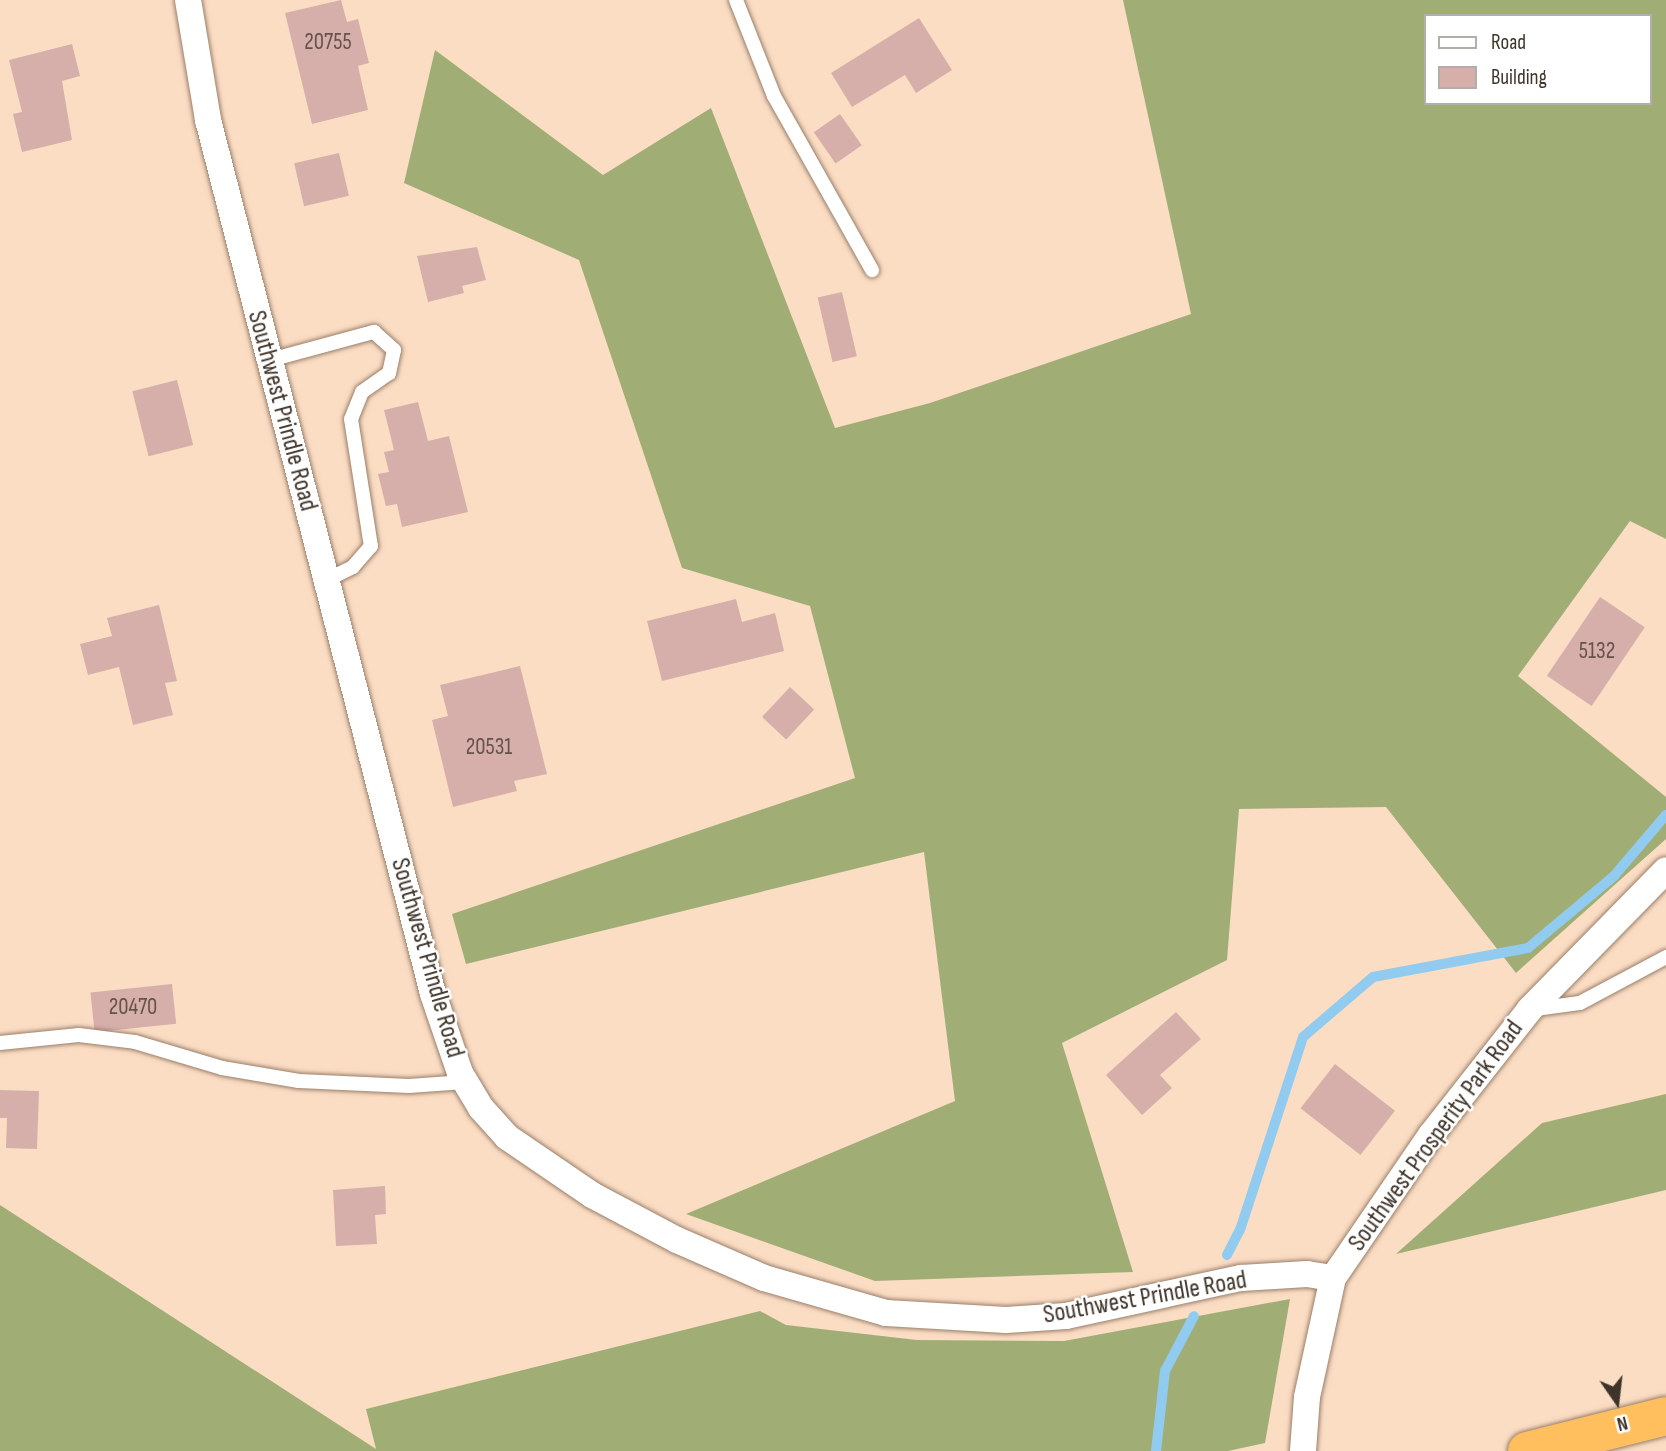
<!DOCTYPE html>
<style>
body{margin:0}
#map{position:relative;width:1666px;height:1451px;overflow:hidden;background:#fbddc4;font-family:"Sofia Sans Condensed",sans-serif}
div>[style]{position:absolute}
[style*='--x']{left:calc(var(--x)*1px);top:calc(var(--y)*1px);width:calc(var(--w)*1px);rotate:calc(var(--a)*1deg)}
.forest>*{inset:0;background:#a0ae76}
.stream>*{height:10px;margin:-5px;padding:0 5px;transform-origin:5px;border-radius:5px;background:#91cbef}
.building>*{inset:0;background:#d6afaa;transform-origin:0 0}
.roads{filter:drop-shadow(0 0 2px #9a7f69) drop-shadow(0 0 2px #9a7f69)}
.lane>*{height:14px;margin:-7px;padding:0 7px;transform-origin:7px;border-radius:7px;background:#fff}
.street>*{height:26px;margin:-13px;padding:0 13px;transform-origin:13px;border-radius:13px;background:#fff}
.highway>*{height:38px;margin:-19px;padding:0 19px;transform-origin:19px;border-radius:19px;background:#ffbf5f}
span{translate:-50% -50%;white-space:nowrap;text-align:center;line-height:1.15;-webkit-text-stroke:5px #fff;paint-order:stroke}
.number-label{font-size:23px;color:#65534a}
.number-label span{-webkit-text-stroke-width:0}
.street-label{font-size:26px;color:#3f342a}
.legend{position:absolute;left:1424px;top:14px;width:228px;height:91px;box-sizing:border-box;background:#fff;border:2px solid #b2aeaa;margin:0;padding:9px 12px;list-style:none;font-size:21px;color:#3f342a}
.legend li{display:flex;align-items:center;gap:14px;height:35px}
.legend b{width:35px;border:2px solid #b2aeaa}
.north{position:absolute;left:1582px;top:1367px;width:70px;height:70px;-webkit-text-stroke:5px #fff;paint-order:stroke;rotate:166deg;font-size:19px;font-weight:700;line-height:28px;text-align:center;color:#3f342a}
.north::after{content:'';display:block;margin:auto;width:24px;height:32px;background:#3f342a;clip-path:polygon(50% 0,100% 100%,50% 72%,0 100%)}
</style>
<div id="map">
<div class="forest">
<i style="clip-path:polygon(evenodd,1123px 0,1666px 0,1666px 539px,1630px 521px,1518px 676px,1666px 797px,1666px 839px,1516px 973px,1386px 807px,1239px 809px,1227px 960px,1062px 1043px,1133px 1272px,875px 1281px,686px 1214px,955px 1101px,924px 852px,466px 964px,452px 914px,855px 778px,810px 606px,682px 568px,579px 260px,404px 183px,435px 50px,603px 175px,711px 108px,835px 428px,930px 403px,1191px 314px,1123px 0,1426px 16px,1650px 16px,1650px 103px,1426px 103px,1426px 16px)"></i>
<i style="clip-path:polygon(1666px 1094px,1666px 1190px,1396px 1254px,1542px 1123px)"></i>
<i style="clip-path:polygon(0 1205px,376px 1449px,366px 1409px,760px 1311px,786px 1325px,917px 1340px,1064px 1341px,1290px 1299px,1265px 1443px,1228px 1451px,0 1451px)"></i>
</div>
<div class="stream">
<i style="--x:1227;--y:1255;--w:28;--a:-63"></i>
<i style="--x:1240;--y:1230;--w:203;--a:-71.9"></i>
<i style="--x:1303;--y:1037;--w:92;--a:-40.6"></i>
<i style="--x:1373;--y:977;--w:158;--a:-10.6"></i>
<i style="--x:1528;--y:948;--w:112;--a:-39.9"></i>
<i style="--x:1614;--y:876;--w:80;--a:-49.6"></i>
<i style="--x:1156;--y:1451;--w:81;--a:-83.6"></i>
<i style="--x:1165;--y:1371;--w:62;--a:-62.2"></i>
</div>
<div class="building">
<i style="clip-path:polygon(341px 0,347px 22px,358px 19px,369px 63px,358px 66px,368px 110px,312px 124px,285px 13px)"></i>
<i style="clip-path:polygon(919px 18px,952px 70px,916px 93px,905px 75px,852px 107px,831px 73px)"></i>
<i style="clip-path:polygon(72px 44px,80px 76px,62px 81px,72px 140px,22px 152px,13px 114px,22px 112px,9px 60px)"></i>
<i style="left:840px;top:114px;width:38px;height:32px;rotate:55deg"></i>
<i style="left:339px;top:153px;width:44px;height:46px;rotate:77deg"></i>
<i style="clip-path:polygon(477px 247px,486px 280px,462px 286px,464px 293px,428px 302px,417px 256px)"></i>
<i style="left:842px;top:292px;width:66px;height:25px;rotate:77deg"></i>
<i style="left:177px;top:380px;width:67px;height:46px;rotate:76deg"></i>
<i style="clip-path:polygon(418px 402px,428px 441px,449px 436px,468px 512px,402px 527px,397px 504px,386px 506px,378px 474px,389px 472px,384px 452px,394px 450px,384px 410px)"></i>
<i style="left:1600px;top:597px;width:54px;height:95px;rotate:34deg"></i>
<i style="clip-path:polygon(736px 599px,742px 622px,775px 613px,784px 651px,662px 681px,647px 621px)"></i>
<i style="clip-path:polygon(159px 605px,177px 681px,165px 683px,173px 715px,133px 725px,119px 667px,88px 675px,80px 644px,112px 636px,107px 618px)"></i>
<i style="clip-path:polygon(520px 666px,547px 774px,514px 781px,517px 791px,453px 807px,432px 720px,448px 716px,440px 685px)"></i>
<i style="left:790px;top:687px;width:33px;height:41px;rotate:43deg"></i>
<i style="left:172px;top:984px;width:40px;height:82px;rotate:84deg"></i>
<i style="clip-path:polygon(1176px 1012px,1201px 1039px,1160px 1075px,1172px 1088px,1142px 1115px,1106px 1075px)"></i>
<i style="left:1335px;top:1064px;width:76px;height:56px;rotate:38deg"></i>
<i style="clip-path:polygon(0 1090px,39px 1091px,37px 1149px,6px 1148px,7px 1118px,0 1118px)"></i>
<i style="clip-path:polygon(385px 1186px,386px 1214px,375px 1215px,377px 1244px,336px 1246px,333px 1190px)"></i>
</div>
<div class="roads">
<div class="lane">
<i style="--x:736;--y:0;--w:103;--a:68.4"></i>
<i style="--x:774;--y:96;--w:200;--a:60.6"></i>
<i style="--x:270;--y:360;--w:108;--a:-15.1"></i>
<i style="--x:374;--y:332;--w:27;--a:42"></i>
<i style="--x:394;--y:350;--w:24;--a:102"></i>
<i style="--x:389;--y:373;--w:33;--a:145"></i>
<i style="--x:362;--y:392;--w:29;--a:112"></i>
<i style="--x:351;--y:419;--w:129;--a:81.1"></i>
<i style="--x:371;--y:546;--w:28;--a:131"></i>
<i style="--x:353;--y:567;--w:30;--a:154"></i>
<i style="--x:1535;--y:1009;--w:45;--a:-7.6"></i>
<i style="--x:1580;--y:1003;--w:98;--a:-28.1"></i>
<i style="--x:0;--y:1043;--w:79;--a:-5.8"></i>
<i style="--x:79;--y:1035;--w:56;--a:7.1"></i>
<i style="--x:135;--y:1042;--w:91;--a:16.6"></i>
<i style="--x:222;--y:1068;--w:78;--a:9.6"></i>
<i style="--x:299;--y:1081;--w:110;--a:2.6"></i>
<i style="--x:409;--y:1086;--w:56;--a:-4.1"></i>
</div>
<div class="street">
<i style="--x:188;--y:0;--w:122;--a:80.5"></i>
<i style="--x:208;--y:120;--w:902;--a:75.56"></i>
<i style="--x:433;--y:994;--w:83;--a:71.1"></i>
<i style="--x:460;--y:1073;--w:41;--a:59"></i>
<i style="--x:481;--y:1108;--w:39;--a:48"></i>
<i style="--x:507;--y:1137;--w:103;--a:34.3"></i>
<i style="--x:592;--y:1195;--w:96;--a:27.9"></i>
<i style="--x:677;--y:1240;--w:95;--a:23.6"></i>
<i style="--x:764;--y:1278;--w:127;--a:16"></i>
<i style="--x:886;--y:1313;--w:120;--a:3.3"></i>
<i style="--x:1006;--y:1320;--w:60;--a:-3.8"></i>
<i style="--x:1066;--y:1316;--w:179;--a:-12.3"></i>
<i style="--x:1241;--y:1278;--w:66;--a:-3.5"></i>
<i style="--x:1307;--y:1274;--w:26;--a:9"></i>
<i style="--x:1303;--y:1451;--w:54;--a:-85.8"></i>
<i style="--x:1307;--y:1397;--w:122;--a:-77.7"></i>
<i style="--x:1333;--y:1278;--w:173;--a:-55.6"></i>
<i style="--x:1431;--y:1135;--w:160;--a:-51.8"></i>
<i style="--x:1530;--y:1009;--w:194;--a:-45.6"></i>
</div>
<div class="highway">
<i style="--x:1527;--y:1451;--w:143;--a:-14.1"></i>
</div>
</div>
<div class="number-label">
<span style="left:328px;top:42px">20755</span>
<span style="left:1597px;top:651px">5132</span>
<span style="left:489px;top:747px">20531</span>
<span style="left:133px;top:1007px">20470</span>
</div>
<div class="street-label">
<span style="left:282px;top:411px;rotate:75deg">Southwest Prindle Road</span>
<span style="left:427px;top:958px;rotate:74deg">Southwest Prindle Road</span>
<span style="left:1436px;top:1136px;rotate:-54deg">Southwest Prosperity Park Road</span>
<span style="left:1145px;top:1298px;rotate:-10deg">Southwest Prindle Road</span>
</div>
<ul class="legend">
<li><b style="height:9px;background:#fff"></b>Road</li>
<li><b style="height:19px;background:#d6afaa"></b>Building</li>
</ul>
<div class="north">N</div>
</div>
